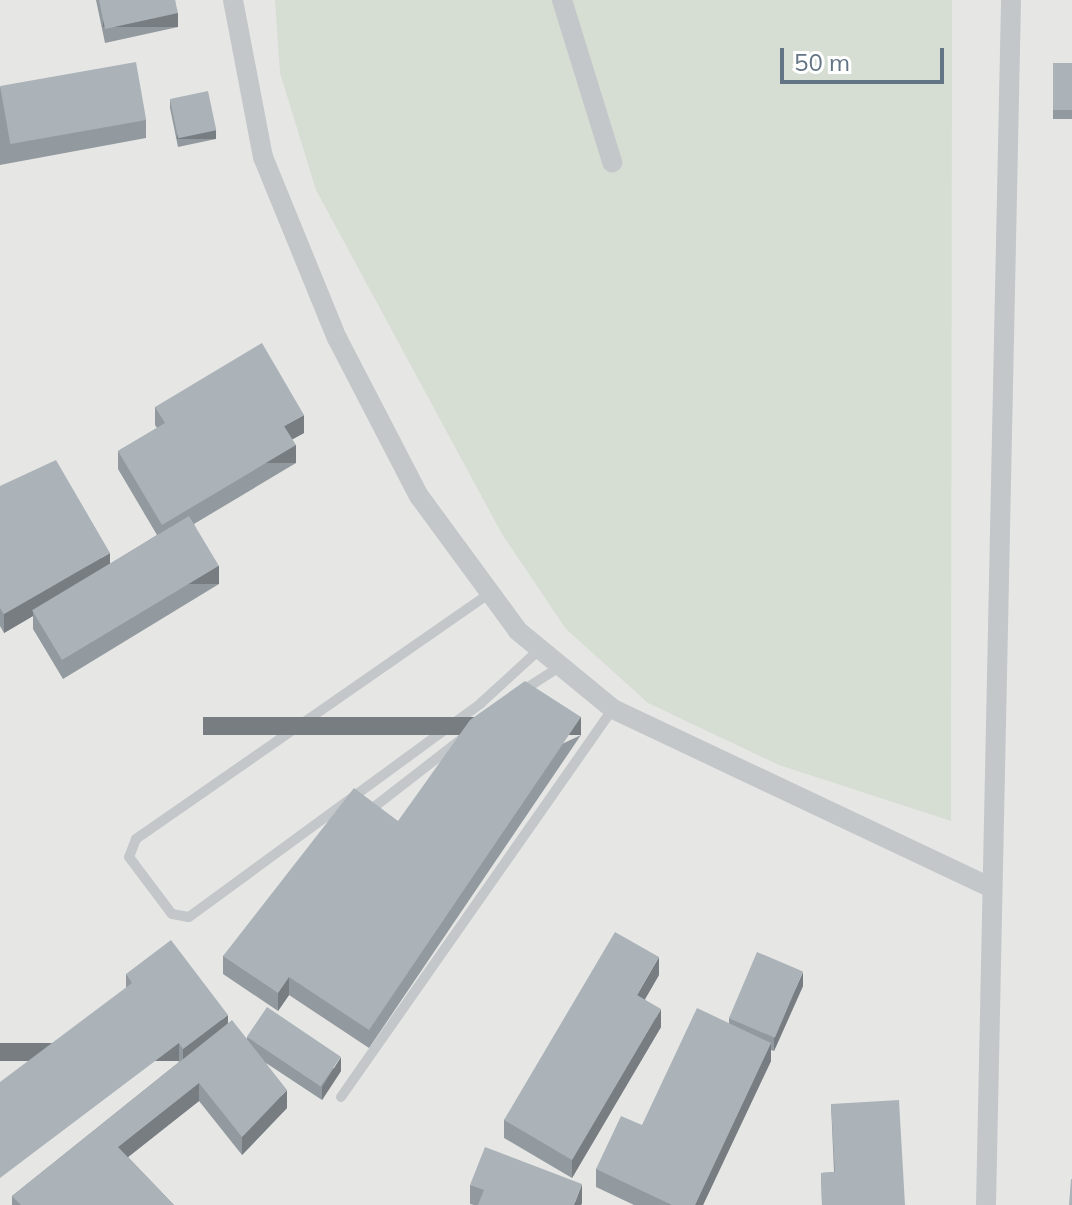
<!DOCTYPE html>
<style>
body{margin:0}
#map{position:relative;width:1072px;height:1205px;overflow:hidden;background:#f6f6f2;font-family:Mulish,sans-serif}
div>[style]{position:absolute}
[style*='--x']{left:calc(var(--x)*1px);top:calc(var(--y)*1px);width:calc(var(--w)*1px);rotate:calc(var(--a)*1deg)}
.built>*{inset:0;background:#e6e7e5;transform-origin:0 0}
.green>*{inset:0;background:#d6ddd3}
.lane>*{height:10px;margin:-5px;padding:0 5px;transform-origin:5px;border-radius:5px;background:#c3c7ca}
.street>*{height:20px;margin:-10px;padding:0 10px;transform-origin:10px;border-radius:10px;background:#c3c7ca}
.wall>*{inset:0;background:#939a9f;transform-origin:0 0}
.shaded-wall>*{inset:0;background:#787d82;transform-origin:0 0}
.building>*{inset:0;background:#abb3b9;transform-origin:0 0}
span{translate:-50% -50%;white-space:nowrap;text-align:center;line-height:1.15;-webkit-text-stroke:8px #fff;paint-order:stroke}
.scale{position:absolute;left:780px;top:48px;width:164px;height:36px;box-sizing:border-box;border:4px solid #637585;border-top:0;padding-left:10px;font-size:24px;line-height:28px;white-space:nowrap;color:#637585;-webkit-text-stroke:6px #fff;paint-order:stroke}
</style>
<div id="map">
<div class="built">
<i style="left:0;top:0;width:1072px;height:1205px"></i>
</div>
<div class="green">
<i style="clip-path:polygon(275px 0,952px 0,951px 821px,779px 765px,648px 703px,566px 629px,502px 534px,316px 190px,280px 73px)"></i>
</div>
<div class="lane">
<i style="--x:490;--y:593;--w:431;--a:145.2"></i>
<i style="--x:136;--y:839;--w:19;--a:111"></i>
<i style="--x:129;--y:857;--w:71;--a:53"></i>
<i style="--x:172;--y:914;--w:17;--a:10"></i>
<i style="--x:189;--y:917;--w:362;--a:-36.2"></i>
<i style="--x:481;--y:703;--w:80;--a:-42.5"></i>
<i style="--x:522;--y:691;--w:46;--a:-32.7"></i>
<i style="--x:374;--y:807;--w:113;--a:-37.8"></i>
<i style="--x:341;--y:1097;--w:474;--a:-55"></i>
</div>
<div class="street">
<i style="--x:233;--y:0;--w:160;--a:79.2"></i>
<i style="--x:263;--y:157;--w:196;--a:67.8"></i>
<i style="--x:337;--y:338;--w:178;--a:62.6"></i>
<i style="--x:419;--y:496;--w:167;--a:53.7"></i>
<i style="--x:518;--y:631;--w:123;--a:39.4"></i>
<i style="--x:613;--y:709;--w:419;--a:25.3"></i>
<i style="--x:562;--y:0;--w:170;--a:72.8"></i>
<i style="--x:986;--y:1205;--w:1205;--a:-88.81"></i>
</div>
<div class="wall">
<i style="clip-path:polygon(96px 0,175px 0,178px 27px,105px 43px)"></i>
<i style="left:1053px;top:63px;width:19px;height:56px"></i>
<i style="clip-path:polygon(0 87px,146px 120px,146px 138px,0 165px)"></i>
<i style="clip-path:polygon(170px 99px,216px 139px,178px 147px,170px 108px)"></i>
<i style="clip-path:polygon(155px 407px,304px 433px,292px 439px,296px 463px,194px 524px,219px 584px,63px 679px,33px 629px,33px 616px,4px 633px,0 626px,0 486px,110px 564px,157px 535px,118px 469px,118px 451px,157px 428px,155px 425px)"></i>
<i style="clip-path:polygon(581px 735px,369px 1048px,289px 995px,278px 1011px,223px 974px,223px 956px,398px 821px)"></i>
<i style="clip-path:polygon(126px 974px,228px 1023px,247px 1039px,247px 1037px,341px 1071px,322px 1100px,266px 1063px,287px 1108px,242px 1155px,199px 1101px,128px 1157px,174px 1205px,12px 1205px,12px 1196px,179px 1062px,126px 987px)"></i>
<i style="clip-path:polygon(659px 975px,645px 999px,661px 1027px,572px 1178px,504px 1138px,504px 1120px)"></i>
<i style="clip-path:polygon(803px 986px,774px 1051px,771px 1050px,771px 1061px,703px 1205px,634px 1205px,596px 1187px,596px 1169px,642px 1125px,729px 1023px,729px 1018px)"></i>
<i style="clip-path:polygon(831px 1104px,905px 1205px,822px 1205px,821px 1173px,834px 1172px)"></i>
<i style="clip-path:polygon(470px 1185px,582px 1203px,581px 1205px,474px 1205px,470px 1204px)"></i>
</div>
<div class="shaded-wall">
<i style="left:178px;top:13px;width:14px;height:75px;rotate:90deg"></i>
<i style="left:216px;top:130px;width:9px;height:39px;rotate:90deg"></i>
<i style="clip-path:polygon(304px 415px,304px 433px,284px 444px,284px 426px)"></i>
<i style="left:296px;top:445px;width:18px;height:156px;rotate:90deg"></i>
<i style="clip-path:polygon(110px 553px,110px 571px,33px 611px,33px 616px,4px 633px,4px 614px)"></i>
<i style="left:219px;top:566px;width:18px;height:183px;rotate:90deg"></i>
<i style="left:581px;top:717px;width:18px;height:378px;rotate:90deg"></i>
<i style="clip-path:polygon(659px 957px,659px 975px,637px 1013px,637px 995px)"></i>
<i style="clip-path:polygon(803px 972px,803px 986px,774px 1051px,774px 1037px)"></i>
<i style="clip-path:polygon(289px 977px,289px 995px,278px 1011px,278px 993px)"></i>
<i style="clip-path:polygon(661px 1009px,661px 1027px,572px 1178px,572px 1160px)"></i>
<i style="clip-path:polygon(228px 1015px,228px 1033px,183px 1067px,183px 1049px)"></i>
<i style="left:179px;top:1043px;width:18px;height:224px;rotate:90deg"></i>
<i style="clip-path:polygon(771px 1043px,771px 1061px,703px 1205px,695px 1205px)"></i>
<i style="clip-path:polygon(341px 1057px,341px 1071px,322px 1100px,322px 1087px)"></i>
<i style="clip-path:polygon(199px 1083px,199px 1101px,118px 1165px,118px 1147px)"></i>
<i style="clip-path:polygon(287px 1090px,287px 1108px,242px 1155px,242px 1137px)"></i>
<i style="clip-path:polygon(582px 1184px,582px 1203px,581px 1205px,574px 1205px)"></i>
</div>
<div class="building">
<i style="clip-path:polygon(99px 0,175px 0,178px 13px,105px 29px)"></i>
<i style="left:136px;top:62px;width:59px;height:138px;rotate:80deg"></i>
<i style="left:1053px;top:63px;width:19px;height:47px"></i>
<i style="left:208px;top:91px;width:40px;height:39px;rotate:78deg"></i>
<i style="clip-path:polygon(262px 343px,304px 415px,284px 426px,296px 445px,162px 525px,118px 451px,165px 423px,155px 407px)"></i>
<i style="clip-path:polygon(56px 460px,110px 553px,4px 614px,0 608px,0 486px)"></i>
<i style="left:189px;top:516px;width:58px;height:183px;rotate:59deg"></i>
<i style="clip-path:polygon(525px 681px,581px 717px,369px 1030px,289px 977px,278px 993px,223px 956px,354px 788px,398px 821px,470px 720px)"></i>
<i style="clip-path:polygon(615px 932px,659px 957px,637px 995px,661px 1009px,572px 1160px,504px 1120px)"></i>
<i style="clip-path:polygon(171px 940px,228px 1015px,183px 1049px,179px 1043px,0 1178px,0 1082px,132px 983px,126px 974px)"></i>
<i style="left:757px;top:952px;width:50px;height:72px;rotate:23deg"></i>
<i style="left:267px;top:1007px;width:89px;height:36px;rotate:34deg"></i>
<i style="clip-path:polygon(697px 1008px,771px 1043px,695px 1205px,672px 1205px,596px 1169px,621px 1116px,642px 1125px)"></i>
<i style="clip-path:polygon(232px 1020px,287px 1090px,242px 1137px,199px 1083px,118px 1147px,174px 1205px,21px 1205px,12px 1196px)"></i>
<i style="clip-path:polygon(899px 1100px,905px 1205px,822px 1205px,821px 1173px,835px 1172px,831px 1104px)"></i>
<i style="clip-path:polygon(485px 1147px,582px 1184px,574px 1205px,478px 1205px,484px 1190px,470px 1185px)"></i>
<i style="clip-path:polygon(1071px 1179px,1072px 1179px,1072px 1205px,1069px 1205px)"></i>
</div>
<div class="scale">50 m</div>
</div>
